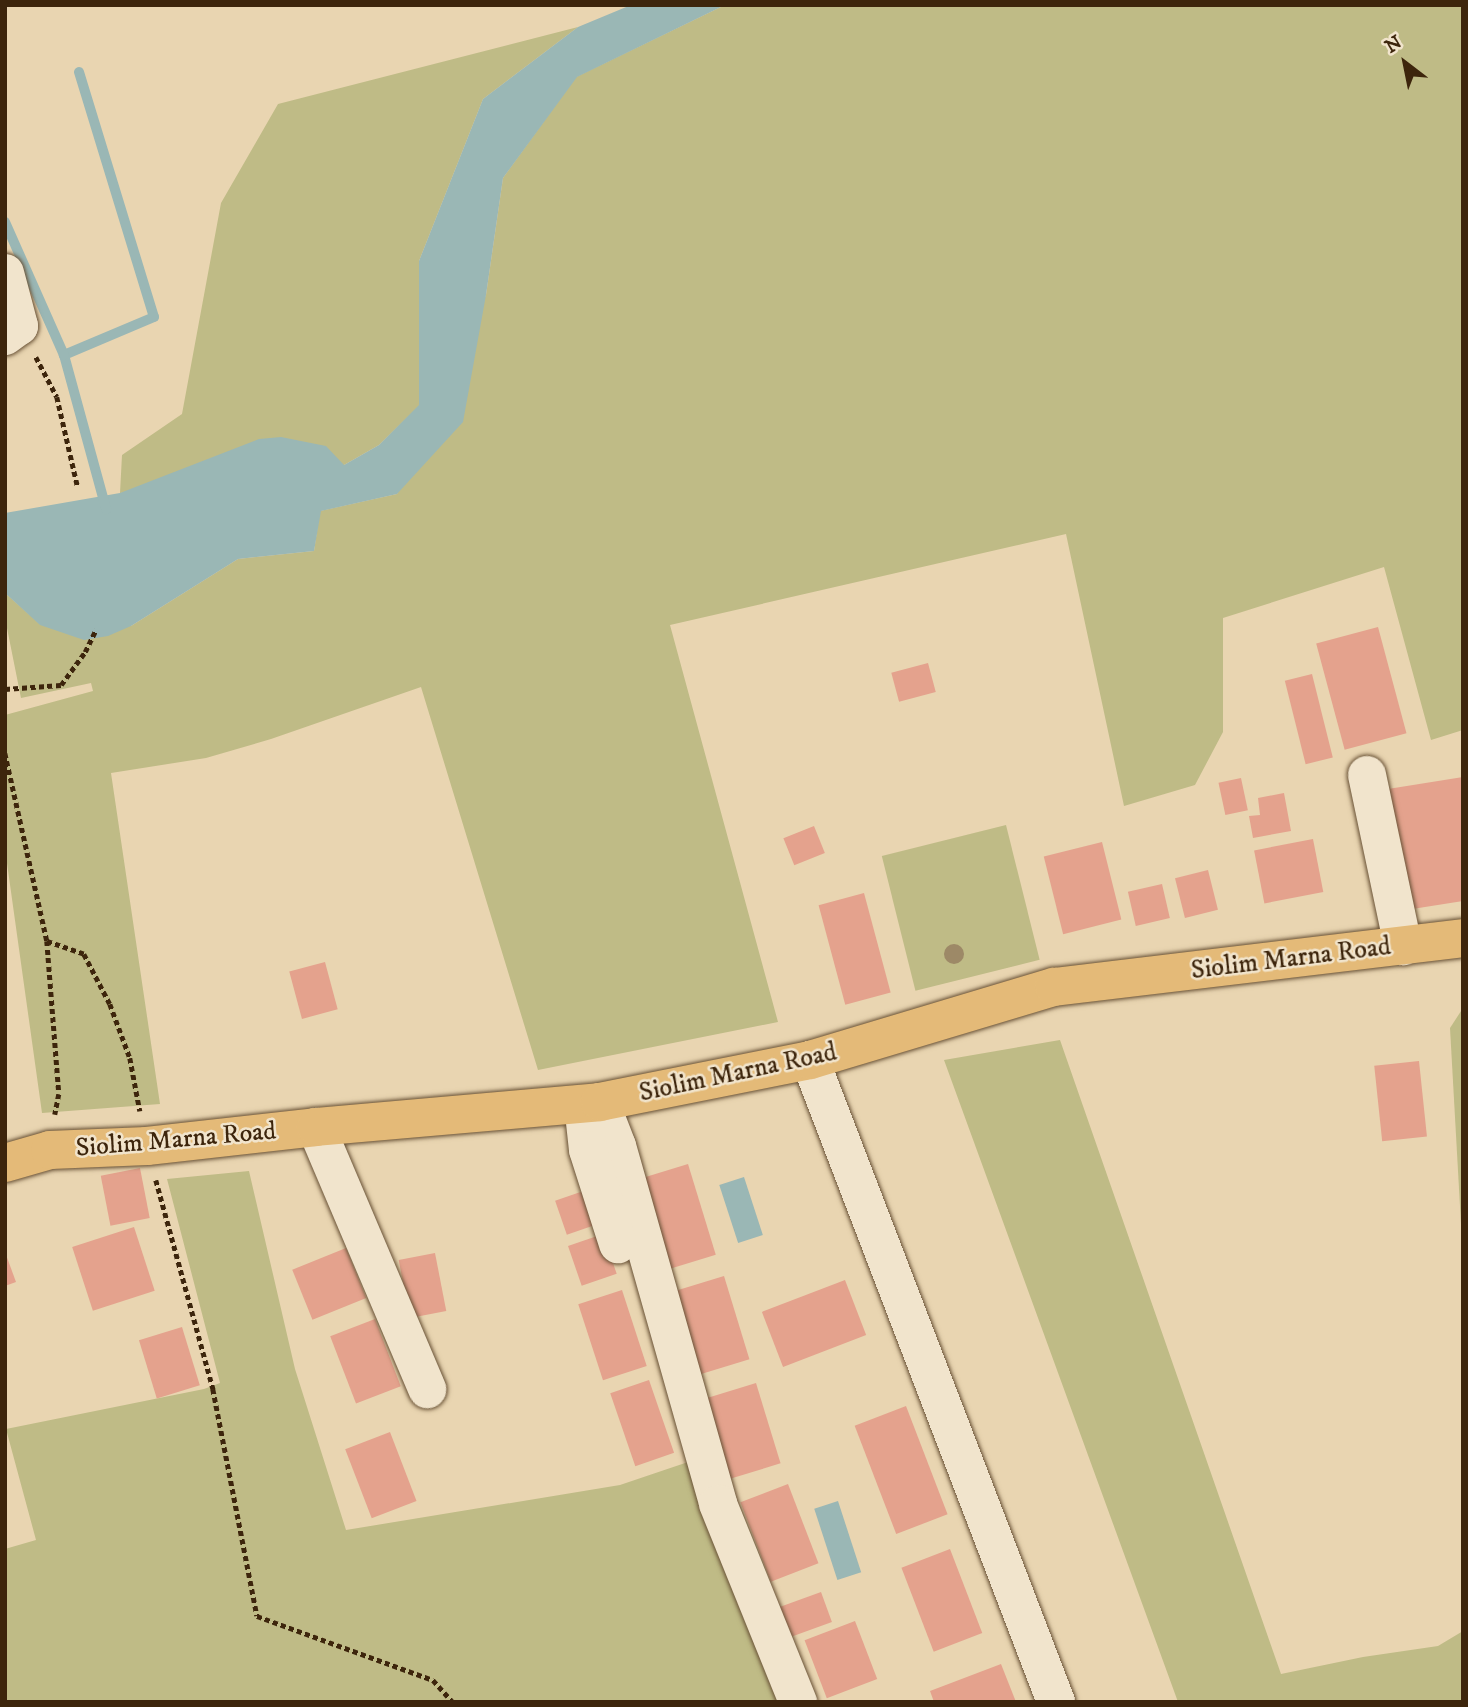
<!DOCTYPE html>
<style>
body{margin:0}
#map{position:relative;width:1468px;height:1707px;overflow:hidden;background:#e9d5b1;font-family:"IM FELL DW Pica",serif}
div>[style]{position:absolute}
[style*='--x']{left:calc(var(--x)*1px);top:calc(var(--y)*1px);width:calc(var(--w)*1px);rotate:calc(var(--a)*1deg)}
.green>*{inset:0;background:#bfbb86;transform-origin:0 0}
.water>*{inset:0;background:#9ab7b5;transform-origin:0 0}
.stream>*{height:10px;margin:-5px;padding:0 5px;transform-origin:5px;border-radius:5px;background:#9ab7b5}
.building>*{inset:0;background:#e4a28d;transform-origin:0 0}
.path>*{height:4.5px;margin-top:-2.25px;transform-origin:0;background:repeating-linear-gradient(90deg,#3d250c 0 5px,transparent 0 8.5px)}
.roads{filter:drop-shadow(0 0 2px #685135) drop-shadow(0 0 2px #685135)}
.minor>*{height:38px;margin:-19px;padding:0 19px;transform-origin:19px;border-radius:19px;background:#f1e4cc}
.major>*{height:38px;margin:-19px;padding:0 19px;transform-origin:19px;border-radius:19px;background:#e4ba78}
.trees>*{width:20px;height:20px;margin:-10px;border-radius:50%;background:#9d8967}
span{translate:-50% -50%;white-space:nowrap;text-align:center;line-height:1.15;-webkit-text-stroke:5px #f1e4cc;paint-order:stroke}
.street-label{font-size:26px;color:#3d250c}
.frame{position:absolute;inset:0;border:7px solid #3d250c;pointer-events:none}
.north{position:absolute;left:1370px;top:28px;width:70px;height:70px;-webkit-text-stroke:5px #f1e4cc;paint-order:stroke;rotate:328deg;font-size:19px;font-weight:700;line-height:28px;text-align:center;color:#3d250c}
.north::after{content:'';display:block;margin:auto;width:24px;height:32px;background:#3d250c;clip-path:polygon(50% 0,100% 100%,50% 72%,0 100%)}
</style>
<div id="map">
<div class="green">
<i style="clip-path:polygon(725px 5px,1463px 5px,1463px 730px,1431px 740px,1384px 567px,1223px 618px,1223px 732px,1195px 785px,1124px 806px,1066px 534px,670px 625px,778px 1022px,538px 1070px,421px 687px,271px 739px,206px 758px,111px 773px,160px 1104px,42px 1113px,5px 849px,5px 715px,93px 691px,91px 683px,21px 698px,5px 618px,5px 593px,41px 625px,131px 626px,238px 559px,314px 551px,320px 511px,397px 494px,486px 295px,503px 178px,576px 77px)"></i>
<i style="clip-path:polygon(578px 27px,483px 99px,419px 261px,419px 406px,379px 445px,344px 465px,120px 493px,122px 455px,182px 414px,221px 203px,278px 104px)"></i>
<i style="left:1006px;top:825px;width:139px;height:128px;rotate:76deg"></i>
<i style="clip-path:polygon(1463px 1008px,1463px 1260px,1450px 1028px)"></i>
<i style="clip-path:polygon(1060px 1040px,1281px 1674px,1363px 1657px,1438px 1646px,1463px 1631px,1463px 1702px,1178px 1702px,944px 1060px)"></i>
<i style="clip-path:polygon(249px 1171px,295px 1369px,346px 1530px,620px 1485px,694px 1460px,785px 1702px,5px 1702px,5px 1549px,36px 1540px,6px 1429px,204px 1389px,220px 1383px,167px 1179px)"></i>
</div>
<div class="water">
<i style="clip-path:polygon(631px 5px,725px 5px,577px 77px,503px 178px,486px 295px,463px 422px,397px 494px,321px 511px,314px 551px,238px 559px,131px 626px,108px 636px,84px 640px,40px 625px,5px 593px,5px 513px,120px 493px,259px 439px,281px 437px,326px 446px,344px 465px,379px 445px,419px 405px,419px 261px,483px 99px,578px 27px)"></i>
<i style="left:744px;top:1177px;width:61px;height:26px;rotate:72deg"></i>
<i style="left:838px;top:1501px;width:75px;height:25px;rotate:72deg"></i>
</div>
<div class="stream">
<i style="--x:79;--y:72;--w:256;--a:73"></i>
<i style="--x:154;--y:317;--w:98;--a:157.1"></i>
<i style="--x:64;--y:355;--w:160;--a:74.7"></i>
<i style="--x:5;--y:222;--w:145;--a:66.1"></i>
</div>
<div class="building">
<i style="left:1378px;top:627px;width:110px;height:64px;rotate:75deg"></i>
<i style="left:928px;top:663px;width:30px;height:38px;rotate:75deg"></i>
<i style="left:1312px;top:674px;width:86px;height:28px;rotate:76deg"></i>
<i style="clip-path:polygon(1463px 777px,1463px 901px,1406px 910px,1388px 789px)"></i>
<i style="left:1241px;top:778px;width:33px;height:23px;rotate:78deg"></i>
<i style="clip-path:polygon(1284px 793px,1291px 831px,1253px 838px,1249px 816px,1260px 815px,1258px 798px)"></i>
<i style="left:814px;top:826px;width:29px;height:33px;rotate:68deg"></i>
<i style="left:1313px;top:839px;width:54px;height:60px;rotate:79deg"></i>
<i style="left:1102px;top:842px;width:80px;height:60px;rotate:76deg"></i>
<i style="left:1208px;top:870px;width:41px;height:34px;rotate:76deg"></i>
<i style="left:1162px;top:884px;width:35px;height:35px;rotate:77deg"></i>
<i style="left:864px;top:893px;width:103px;height:47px;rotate:75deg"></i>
<i style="left:325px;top:962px;width:49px;height:37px;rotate:75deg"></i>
<i style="left:1419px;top:1061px;width:76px;height:45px;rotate:84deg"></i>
<i style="left:688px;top:1164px;width:95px;height:58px;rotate:73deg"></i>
<i style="left:140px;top:1168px;width:51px;height:40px;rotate:79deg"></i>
<i style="left:592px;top:1188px;width:36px;height:39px;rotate:71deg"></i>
<i style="left:134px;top:1227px;width:67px;height:65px;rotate:72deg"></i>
<i style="left:603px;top:1234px;width:42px;height:37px;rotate:71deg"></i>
<i style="left:346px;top:1248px;width:54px;height:58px;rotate:68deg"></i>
<i style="clip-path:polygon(5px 1252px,16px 1282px,5px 1286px)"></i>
<i style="left:435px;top:1253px;width:59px;height:37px;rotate:79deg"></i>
<i style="left:724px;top:1276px;width:87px;height:59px;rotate:73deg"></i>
<i style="left:845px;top:1280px;width:59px;height:89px;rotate:69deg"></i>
<i style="left:622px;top:1290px;width:80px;height:46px;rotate:72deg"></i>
<i style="left:375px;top:1319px;width:72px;height:48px;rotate:69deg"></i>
<i style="left:182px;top:1327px;width:61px;height:45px;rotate:73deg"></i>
<i style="left:649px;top:1380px;width:77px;height:41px;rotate:71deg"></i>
<i style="left:756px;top:1383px;width:84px;height:57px;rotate:73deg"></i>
<i style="left:906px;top:1406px;width:116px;height:55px;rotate:69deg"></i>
<i style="left:390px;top:1432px;width:74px;height:48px;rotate:69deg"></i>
<i style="left:788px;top:1484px;width:85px;height:51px;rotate:69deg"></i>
<i style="left:950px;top:1549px;width:90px;height:52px;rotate:69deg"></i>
<i style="left:821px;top:1592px;width:32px;height:44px;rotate:70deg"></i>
<i style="left:855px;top:1621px;width:62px;height:54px;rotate:69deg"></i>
<i style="clip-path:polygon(1001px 1664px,1016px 1702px,934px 1702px,930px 1691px)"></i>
</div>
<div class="path">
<i style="--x:36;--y:357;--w:45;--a:62.3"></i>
<i style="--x:57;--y:397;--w:93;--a:77"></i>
<i style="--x:5;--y:689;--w:56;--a:-4.1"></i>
<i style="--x:61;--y:685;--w:41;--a:-54"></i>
<i style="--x:85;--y:652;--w:25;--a:-64"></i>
<i style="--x:5;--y:753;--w:193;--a:77.4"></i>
<i style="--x:47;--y:941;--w:153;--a:85.5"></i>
<i style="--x:59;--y:1094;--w:21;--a:101"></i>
<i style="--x:47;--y:941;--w:39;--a:19"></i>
<i style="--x:84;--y:954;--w:56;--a:62.5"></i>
<i style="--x:110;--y:1004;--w:58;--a:69.7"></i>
<i style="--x:130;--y:1058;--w:54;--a:79.3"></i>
<i style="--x:156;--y:1180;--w:217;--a:74.7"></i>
<i style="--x:213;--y:1389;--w:231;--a:79"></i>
<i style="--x:257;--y:1616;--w:187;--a:20"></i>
<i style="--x:433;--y:1680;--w:30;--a:48"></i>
</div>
<div class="roads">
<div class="minor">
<i style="--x:5;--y:273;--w:55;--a:75.2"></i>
<i style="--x:19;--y:326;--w:17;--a:144"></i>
<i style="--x:1367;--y:775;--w:175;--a:78.1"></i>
<i style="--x:810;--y:1060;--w:688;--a:69.03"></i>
<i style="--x:600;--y:1102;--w:47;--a:68.9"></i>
<i style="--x:617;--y:1146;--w:372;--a:74.2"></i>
<i style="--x:718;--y:1504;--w:214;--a:68"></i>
<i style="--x:583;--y:1104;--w:46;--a:83.8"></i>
<i style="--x:588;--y:1150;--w:99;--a:72.3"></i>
<i style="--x:316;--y:1127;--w:285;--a:67"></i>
</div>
<div class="major">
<i style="--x:5;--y:1163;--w:47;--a:-16.1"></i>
<i style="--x:50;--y:1150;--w:97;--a:-2.4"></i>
<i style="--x:147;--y:1146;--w:170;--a:-6.4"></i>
<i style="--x:316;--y:1127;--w:285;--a:-5"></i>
<i style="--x:600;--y:1102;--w:214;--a:-11.3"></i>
<i style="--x:810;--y:1060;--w:255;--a:-16.7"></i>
<i style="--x:1054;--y:987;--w:412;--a:-6.8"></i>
</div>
</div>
<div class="trees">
<i style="left:954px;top:954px"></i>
</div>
<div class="street-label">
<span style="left:1291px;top:959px;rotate:-7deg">Siolim Marna Road</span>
<span style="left:738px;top:1073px;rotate:-12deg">Siolim Marna Road</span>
<span style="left:176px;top:1140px;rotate:-5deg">Siolim Marna Road</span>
</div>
<div class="frame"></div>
<div class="north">N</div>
</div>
